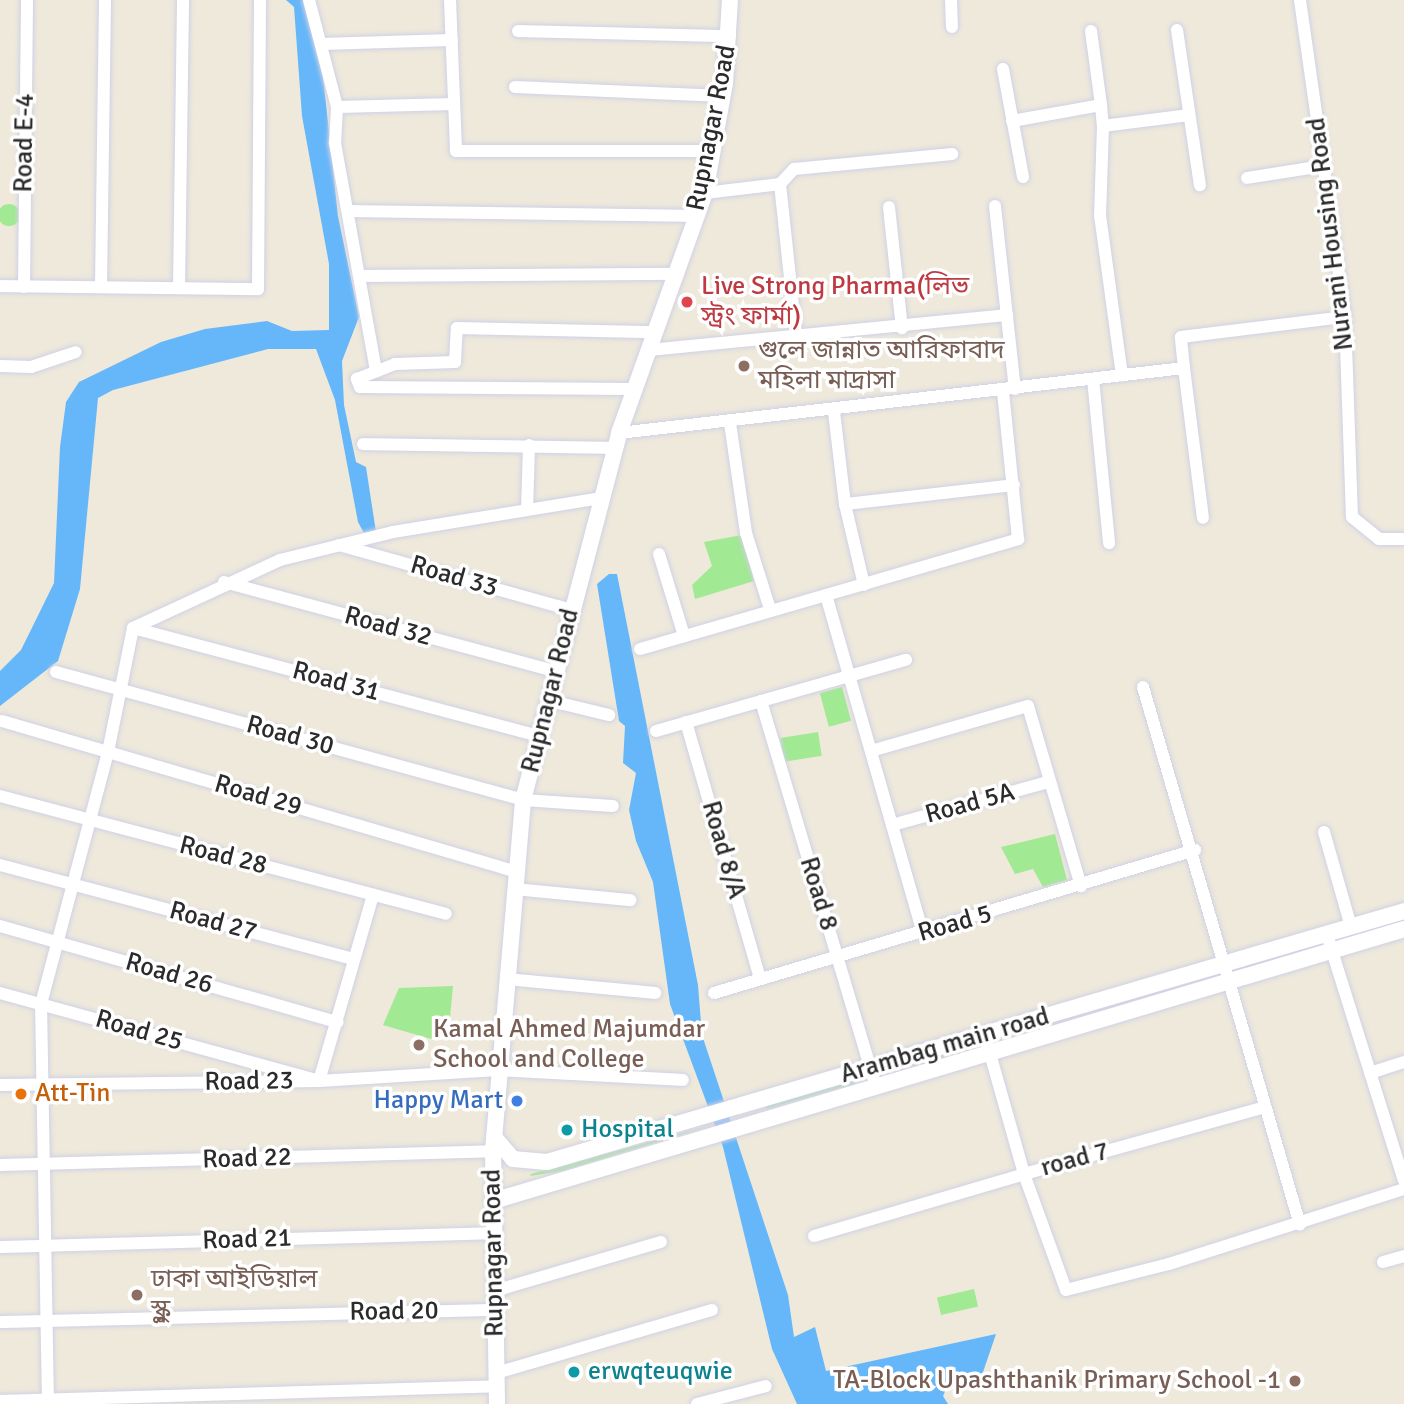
<!DOCTYPE html>
<meta charset="utf-8">
<style>
body{margin:0}
#map{position:relative;width:1404px;height:1404px;overflow:hidden;background:#eee9db;font-family:Signika,"Noto Sans Bengali",sans-serif}
div>[style]{position:absolute}
[style*='--x']{left:calc(var(--x)*1px);top:calc(var(--y)*1px);width:calc(var(--w)*1px);rotate:calc(var(--a)*1deg)}
.green>*{inset:0;background:#a1e993;transform-origin:0 0}
.round{border-radius:50%}
.water>*{inset:0;background:#65b7f9}
.roads{filter:drop-shadow(0 0 2px #d0d1e5) drop-shadow(0 0 2px #d0d1e5)}
.minor>*{height:12px;margin:-6px;padding:0 6px;transform-origin:6px;border-radius:6px;background:#fff}
.tertiary>*{height:16px;margin:-8px;padding:0 8px;transform-origin:8px;border-radius:8px;background:#fff}
.dots>*{width:19px;height:19px;translate:-50% -50%;box-sizing:border-box;border:4px solid #fff;border-radius:50%}
span{translate:-50% -50%;white-space:nowrap;text-align:center;line-height:1.15;-webkit-text-stroke:7px #fff;paint-order:stroke}
.street-label{font-size:26px;color:#2b2b2b}
.health-label{font-size:26px;color:#be3a42}
.left{translate:0 -50%;text-align:left}
.education-label{font-size:26px;color:#785e54}
.right{translate:-100% -50%;text-align:right}
.food-label{font-size:26px;color:#c56008}
.shop-label{font-size:26px;color:#366cbe}
.culture-label{font-size:26px;color:#0d838f}
</style>
<div id="map">
<div class="green">
<i class="round" style="left:-2px;top:204px;width:22px;height:22px"></i>
<i style="clip-path:polygon(742px 535px,754px 581px,695px 599px,692px 585px,712px 566px,704px 542px)"></i>
<i style="left:842px;top:687px;width:35px;height:23px;rotate:75deg"></i>
<i style="left:818px;top:732px;width:24px;height:38px;rotate:81deg"></i>
<i style="clip-path:polygon(1055px 834px,1067px 880px,1043px 887px,1033px 869px,1015px 874px,1001px 847px)"></i>
<i style="clip-path:polygon(453px 986px,450px 1017px,431px 1039px,383px 1025px,399px 988px)"></i>
<i style="clip-path:polygon(971px 1046px,972px 1050px,878px 1075px,878px 1073px)"></i>
<i style="clip-path:polygon(858px 1078px,860px 1082px,766px 1109px,767px 1106px)"></i>
<i style="clip-path:polygon(712px 1125px,562px 1171px,530px 1176px,531px 1174px)"></i>
<i style="left:974px;top:1289px;width:18px;height:38px;rotate:77deg"></i>
</div>
<div class="water">
<i style="clip-path:polygon(286px 0,304px 0,321px 57px,338px 216px,359px 317px,342px 361px,344px 405px,356px 462px,366px 467px,376px 532px,365px 535px,358px 522px,335px 400px,316px 349px,268px 349px,113px 390px,98px 398px,80px 589px,58px 661px,0 706px,0 671px,21px 650px,54px 583px,60px 447px,66px 402px,79px 382px,161px 342px,205px 329px,267px 321px,292px 331px,329px 330px,329px 264px,302px 116px,294px 7px)"></i>
<i style="clip-path:polygon(609px 574px,617px 574px,698px 985px,702px 1035px,788px 1295px,794px 1337px,815px 1327px,826px 1371px,996px 1334px,981px 1378px,950px 1380px,943px 1396px,948px 1404px,797px 1404px,772px 1349px,723px 1147px,670px 1004px,653px 882px,636px 841px,629px 810px,636px 773px,623px 763px,625px 726px,619px 721px,597px 584px)"></i>
</div>
<div class="roads">
<div class="minor">
<i style="--x:309;--y:0;--w:111;--a:75.3"></i>
<i style="--x:337;--y:107;--w:36;--a:93"></i>
<i style="--x:335;--y:143;--w:232;--a:79.8"></i>
<i style="--x:450;--y:0;--w:151;--a:87.7"></i>
<i style="--x:456;--y:151;--w:255;--a:0"></i>
<i style="--x:951;--y:0;--w:27;--a:88"></i>
<i style="--x:1300;--y:0;--w:320;--a:81.9"></i>
<i style="--x:1345;--y:317;--w:200;--a:88"></i>
<i style="--x:1352;--y:517;--w:35;--a:39"></i>
<i style="--x:1379;--y:539;--w:25;--a:0"></i>
<i style="--x:1177;--y:30;--w:157;--a:81.6"></i>
<i style="--x:518;--y:31;--w:212;--a:1.4"></i>
<i style="--x:1091;--y:31;--w:75;--a:82.3"></i>
<i style="--x:321;--y:44;--w:131;--a:-1.7"></i>
<i style="--x:1003;--y:69;--w:110;--a:79.5"></i>
<i style="--x:515;--y:87;--w:208;--a:2.5"></i>
<i style="--x:337;--y:107;--w:117;--a:-1.5"></i>
<i style="--x:1012;--y:121;--w:90;--a:-10.2"></i>
<i style="--x:1101;--y:105;--w:21;--a:85"></i>
<i style="--x:1103;--y:126;--w:87;--a:-7.3"></i>
<i style="--x:1103;--y:126;--w:89;--a:91.9"></i>
<i style="--x:1100;--y:215;--w:162;--a:82.2"></i>
<i style="--x:1247;--y:178;--w:77;--a:-9"></i>
<i style="--x:780;--y:184;--w:21;--a:-47"></i>
<i style="--x:794;--y:169;--w:159;--a:-5.4"></i>
<i style="--x:705;--y:193;--w:76;--a:-6.8"></i>
<i style="--x:780;--y:184;--w:151;--a:83.9"></i>
<i style="--x:995;--y:206;--w:184;--a:83.8"></i>
<i style="--x:889;--y:207;--w:122;--a:83.9"></i>
<i style="--x:352;--y:211;--w:344;--a:0.8"></i>
<i style="--x:363;--y:276;--w:315;--a:-0.4"></i>
<i style="--x:0;--y:286;--w:258;--a:0.7"></i>
<i style="--x:258;--y:289;--w:289;--a:-89.6"></i>
<i style="--x:24;--y:287;--w:287;--a:-89.4"></i>
<i style="--x:101;--y:287;--w:287;--a:-89.2"></i>
<i style="--x:179;--y:288;--w:288;--a:-89.2"></i>
<i style="--x:650;--y:350;--w:359;--a:-5.6"></i>
<i style="--x:0;--y:366;--w:31;--a:2"></i>
<i style="--x:31;--y:367;--w:47;--a:-18.4"></i>
<i style="--x:1184;--y:368;--w:151;--a:82.8"></i>
<i style="--x:1093;--y:379;--w:165;--a:84.4"></i>
<i style="--x:633;--y:389;--w:273;--a:-179.6"></i>
<i style="--x:360;--y:387;--w:9;--a:-111"></i>
<i style="--x:357;--y:379;--w:41;--a:-21.5"></i>
<i style="--x:395;--y:364;--w:60;--a:-1.9"></i>
<i style="--x:455;--y:362;--w:34;--a:-87"></i>
<i style="--x:457;--y:328;--w:199;--a:1.2"></i>
<i style="--x:834;--y:412;--w:93;--a:83.2"></i>
<i style="--x:845;--y:504;--w:83;--a:76.8"></i>
<i style="--x:730;--y:423;--w:111;--a:81.7"></i>
<i style="--x:746;--y:533;--w:80;--a:72.5"></i>
<i style="--x:619;--y:433;--w:569;--a:-6.56"></i>
<i style="--x:1184;--y:368;--w:31;--a:-96"></i>
<i style="--x:1181;--y:337;--w:165;--a:-7"></i>
<i style="--x:363;--y:444;--w:252;--a:0.9"></i>
<i style="--x:845;--y:504;--w:170;--a:-6.4"></i>
<i style="--x:527;--y:510;--w:65;--a:-88.2"></i>
<i style="--x:339;--y:545;--w:242;--a:15.6"></i>
<i style="--x:659;--y:554;--w:86;--a:73"></i>
<i style="--x:224;--y:582;--w:341;--a:15.1"></i>
<i style="--x:826;--y:595;--w:352;--a:74"></i>
<i style="--x:133;--y:628;--w:419;--a:14.9"></i>
<i style="--x:640;--y:649;--w:394;--a:-16.2"></i>
<i style="--x:1018;--y:539;--w:149;--a:-95.8"></i>
<i style="--x:56;--y:672;--w:484;--a:15.3"></i>
<i style="--x:523;--y:800;--w:90;--a:3.8"></i>
<i style="--x:1143;--y:687;--w:560;--a:73.73"></i>
<i style="--x:547;--y:700;--w:64;--a:13.6"></i>
<i style="--x:761;--y:701;--w:403;--a:73.4"></i>
<i style="--x:2;--y:721;--w:534;--a:16.33"></i>
<i style="--x:686;--y:722;--w:266;--a:73.9"></i>
<i style="--x:656;--y:731;--w:260;--a:-15.9"></i>
<i style="--x:871;--y:751;--w:163;--a:-16"></i>
<i style="--x:1028;--y:706;--w:188;--a:73.6"></i>
<i style="--x:0;--y:796;--w:461;--a:14.8"></i>
<i style="--x:892;--y:825;--w:162;--a:-15.4"></i>
<i style="--x:1324;--y:832;--w:99;--a:74.1"></i>
<i style="--x:0;--y:865;--w:366;--a:14.9"></i>
<i style="--x:515;--y:889;--w:116;--a:5.5"></i>
<i style="--x:0;--y:926;--w:351;--a:15.9"></i>
<i style="--x:1327;--y:935;--w:257;--a:72.6"></i>
<i style="--x:507;--y:979;--w:149;--a:5.4"></i>
<i style="--x:0;--y:993;--w:331;--a:15.4"></i>
<i style="--x:319;--y:1081;--w:194;--a:-73.8"></i>
<i style="--x:714;--y:993;--w:502;--a:-16.56"></i>
<i style="--x:985;--y:1036;--w:143;--a:74.2"></i>
<i style="--x:1024;--y:1174;--w:250;--a:-15.5"></i>
<i style="--x:1370;--y:1073;--w:36;--a:-18"></i>
<i style="--x:0;--y:1085;--w:319;--a:-0.7"></i>
<i style="--x:319;--y:1081;--w:179;--a:-3.5"></i>
<i style="--x:498;--y:1070;--w:185;--a:3.1"></i>
<i style="--x:0;--y:1165;--w:493;--a:-1.6"></i>
<i style="--x:814;--y:1236;--w:219;--a:-16.4"></i>
<i style="--x:1024;--y:1174;--w:123;--a:70.1"></i>
<i style="--x:1066;--y:1290;--w:106;--a:-14.2"></i>
<i style="--x:1169;--y:1264;--w:247;--a:-17.7"></i>
<i style="--x:0;--y:1247;--w:493;--a:-1.6"></i>
<i style="--x:1383;--y:1262;--w:22;--a:-16"></i>
<i style="--x:494;--y:1291;--w:174;--a:-16.4"></i>
<i style="--x:0;--y:1322;--w:494;--a:-1.4"></i>
<i style="--x:496;--y:1373;--w:225;--a:-16.3"></i>
<i style="--x:0;--y:1401;--w:497;--a:-1.7"></i>
<i style="--x:48;--y:1404;--w:400;--a:-91"></i>
<i style="--x:41;--y:1004;--w:261;--a:-75.1"></i>
<i style="--x:108;--y:752;--w:126;--a:-78.6"></i>
<i style="--x:133;--y:628;--w:162;--a:-24.8"></i>
<i style="--x:280;--y:560;--w:116;--a:-13.9"></i>
<i style="--x:393;--y:532;--w:210;--a:-9.3"></i>
<i style="--x:697;--y:1404;--w:71;--a:-14.6"></i>
</div>
<div class="tertiary">
<i style="--x:494;--y:1137;--w:29;--a:49"></i>
<i style="--x:513;--y:1159;--w:34;--a:5"></i>
<i style="--x:547;--y:1162;--w:893;--a:-16.32"></i>
<i style="--x:493;--y:1201;--w:951;--a:-16.62"></i>
<i style="--x:497;--y:1404;--w:253;--a:-90.9"></i>
<i style="--x:493;--y:1151;--w:352;--a:-85.1"></i>
<i style="--x:523;--y:800;--w:379;--a:-75.3"></i>
<i style="--x:619;--y:433;--w:255;--a:-70.3"></i>
<i style="--x:705;--y:193;--w:112;--a:-79.7"></i>
<i style="--x:725;--y:83;--w:83;--a:-86.6"></i>
</div>
</div>
<div class="dots">
<i style="left:687px;top:302px;background:#e0444e"></i>
<i style="left:744px;top:366px;background:#8d6e63"></i>
<i style="left:419px;top:1045px;background:#8d6e63"></i>
<i style="left:21px;top:1094px;background:#e8710a"></i>
<i style="left:517px;top:1101px;background:#3f7fe0"></i>
<i style="left:567px;top:1130px;background:#0f9aa8"></i>
<i style="left:137px;top:1295px;background:#8d6e63"></i>
<i style="left:574px;top:1372px;background:#0f9aa8"></i>
<i style="left:1295px;top:1381px;background:#8d6e63"></i>
</div>
<div class="street-label">
<span style="left:712px;top:128px;rotate:-79deg">Rupnagar Road</span>
<span style="left:25px;top:143px;rotate:-89deg">Road E-4</span>
<span style="left:1331px;top:234px;rotate:-97deg">Nurani Housing Road</span>
<span style="left:454px;top:577px;rotate:16deg">Road 33</span>
<span style="left:388px;top:627px;rotate:15deg">Road 32</span>
<span style="left:336px;top:682px;rotate:15deg">Road 31</span>
<span style="left:551px;top:691px;rotate:-76deg">Rupnagar Road</span>
<span style="left:290px;top:736px;rotate:15deg">Road 30</span>
<span style="left:258px;top:796px;rotate:16deg">Road 29</span>
<span style="left:970px;top:804px;rotate:-15deg">Road 5A</span>
<span style="left:723px;top:850px;rotate:74deg">Road 8/A</span>
<span style="left:223px;top:856px;rotate:14deg">Road 28</span>
<span style="left:818px;top:894px;rotate:73deg">Road 8</span>
<span style="left:213px;top:922px;rotate:15deg">Road 27</span>
<span style="left:955px;top:924px;rotate:-16deg">Road 5</span>
<span style="left:169px;top:974px;rotate:16deg">Road 26</span>
<span style="left:139px;top:1031px;rotate:16deg">Road 25</span>
<span style="left:945px;top:1046px;rotate:-16deg">Arambag main road</span>
<span style="left:249px;top:1082px;rotate:-1deg">Road 23</span>
<span style="left:247px;top:1159px;rotate:-2deg">Road 22</span>
<span style="left:1075px;top:1160px;rotate:-15deg">road 7</span>
<span style="left:247px;top:1240px;rotate:-2deg">Road 21</span>
<span style="left:494px;top:1253px;rotate:-91deg">Rupnagar Road</span>
<span style="left:394px;top:1312px;rotate:-1deg">Road 20</span>
</div>
<div class="health-label">
<span class="left" style="left:701px;top:302px">Live Strong Pharma(লিভ<br>স্ট্রং ফার্মা)</span>
</div>
<div class="education-label">
<span class="left" style="left:758px;top:366px">গুলে জান্নাত আরিফাবাদ<br>মহিলা মাদ্রাসা</span>
<span class="left" style="left:433px;top:1045px">Kamal Ahmed Majumdar<br>School and College</span>
<span class="left" style="left:151px;top:1295px">ঢাকা আইডিয়াল<br>স্কুল</span>
<span class="right" style="left:1281px;top:1381px">TA-Block Upashthanik Primary School -1</span>
</div>
<div class="food-label">
<span class="left" style="left:35px;top:1094px">Att-Tin</span>
</div>
<div class="shop-label">
<span class="right" style="left:503px;top:1101px">Happy Mart</span>
</div>
<div class="culture-label">
<span class="left" style="left:581px;top:1130px">Hospital</span>
<span class="left" style="left:588px;top:1372px">erwqteuqwie</span>
</div>
</div>
